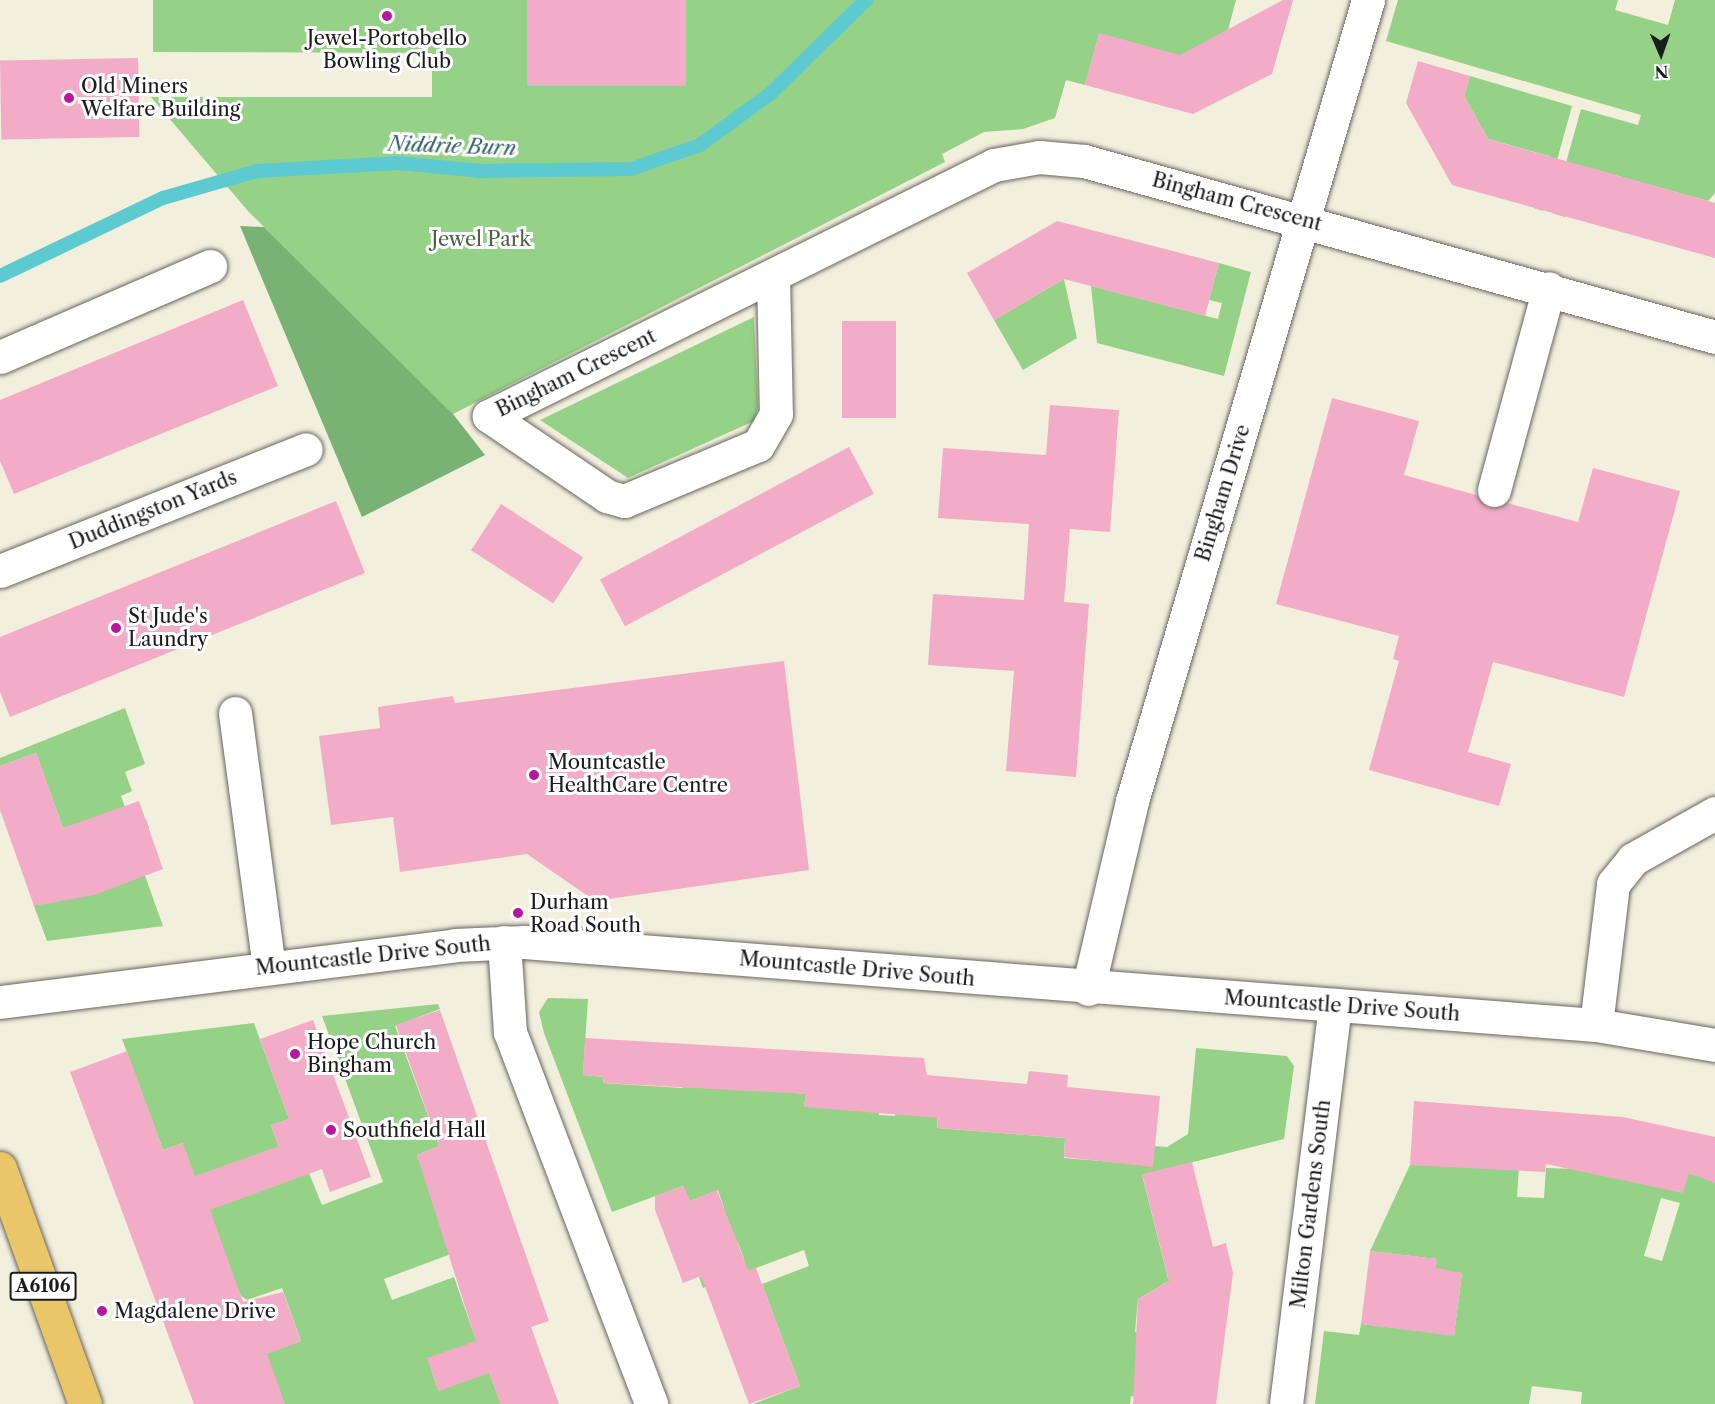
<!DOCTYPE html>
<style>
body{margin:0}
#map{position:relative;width:1715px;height:1404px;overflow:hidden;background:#f3efdd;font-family:"Libre Caslon Text",serif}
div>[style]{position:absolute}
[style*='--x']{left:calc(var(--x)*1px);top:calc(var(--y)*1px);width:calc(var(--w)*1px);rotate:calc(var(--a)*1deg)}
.green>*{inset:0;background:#95d186}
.forest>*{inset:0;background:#78b373}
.stream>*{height:14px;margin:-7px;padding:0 7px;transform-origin:7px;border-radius:7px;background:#5ccad0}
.building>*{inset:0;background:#f3acc8;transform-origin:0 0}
.roads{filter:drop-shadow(0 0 2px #676660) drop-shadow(0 0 2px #676660)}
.minor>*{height:33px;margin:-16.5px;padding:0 16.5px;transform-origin:16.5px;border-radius:16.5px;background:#fff}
.major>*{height:33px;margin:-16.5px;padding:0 16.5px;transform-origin:16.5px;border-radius:16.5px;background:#e9c769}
.dots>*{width:16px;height:16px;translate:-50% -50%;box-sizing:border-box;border:3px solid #fff;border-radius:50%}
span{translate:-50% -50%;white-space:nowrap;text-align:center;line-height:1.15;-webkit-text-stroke:6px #fff;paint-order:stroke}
.shield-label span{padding:2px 4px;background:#fff;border:2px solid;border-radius:4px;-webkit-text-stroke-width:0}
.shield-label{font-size:18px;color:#1c1c1c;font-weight:700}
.poi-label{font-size:20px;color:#1c1c1c}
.left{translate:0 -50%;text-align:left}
.street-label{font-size:20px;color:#1c1c1c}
.park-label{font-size:20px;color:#4c6446}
.water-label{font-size:21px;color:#366264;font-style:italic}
.north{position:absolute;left:1631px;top:24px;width:60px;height:60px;-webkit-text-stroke:4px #fff;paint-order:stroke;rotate:178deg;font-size:16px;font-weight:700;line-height:24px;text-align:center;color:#1c1c1c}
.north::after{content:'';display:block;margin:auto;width:21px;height:27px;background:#1c1c1c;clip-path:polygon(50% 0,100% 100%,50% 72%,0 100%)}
</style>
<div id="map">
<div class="green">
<i style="clip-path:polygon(153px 0,1236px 0,1228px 30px,1180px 56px,1099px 34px,1085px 85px,1066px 80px,1055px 118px,1023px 129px,984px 132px,942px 154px,945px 162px,453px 414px,248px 211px,151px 97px,432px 97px,432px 53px,153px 52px)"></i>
<i style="clip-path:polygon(1398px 0,1618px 0,1615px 10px,1668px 25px,1675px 0,1715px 0,1715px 193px,1708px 201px,1579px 165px,1565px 217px,1552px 213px,1581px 109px,1638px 125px,1641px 115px,1386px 41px)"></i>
<i style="clip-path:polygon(1470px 76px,1572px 106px,1543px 211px,1534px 208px,1549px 156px,1488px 139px,1464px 96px)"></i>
<i style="clip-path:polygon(1219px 263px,1251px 272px,1224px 376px,1097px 343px,1091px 286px,1218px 319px,1222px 303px,1209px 300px)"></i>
<i style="clip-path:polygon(1064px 279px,1077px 338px,1023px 370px,994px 320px)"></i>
<i style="clip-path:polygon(754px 317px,758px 407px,754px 421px,628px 478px,540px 420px)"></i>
<i style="clip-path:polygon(125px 708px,145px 764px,125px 772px,132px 791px,121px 796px,131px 825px,146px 819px,149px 828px,130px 834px,163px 926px,47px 941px,34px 906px,79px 823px,63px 828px,36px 753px,0 766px,0 758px)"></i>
<i style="clip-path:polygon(548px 998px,588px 999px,583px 1075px,604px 1077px,603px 1083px,683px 1088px,684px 1082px,806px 1094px,804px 1106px,880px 1099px,879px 1115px,895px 1116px,897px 1100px,939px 1098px,937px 1128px,1065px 1138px,1064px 1158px,1125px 1163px,1127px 1144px,1167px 1147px,1188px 1134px,1196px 1048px,1287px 1056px,1294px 1066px,1284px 1139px,1142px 1175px,1168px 1278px,1230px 1262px,1231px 1289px,1167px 1282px,1138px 1299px,1135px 1332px,1141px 1333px,1155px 1399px,1131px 1396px,1130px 1404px,753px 1404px,800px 1386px,762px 1284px,809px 1266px,804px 1250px,703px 1288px,699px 1277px,744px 1259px,738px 1243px,726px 1247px,713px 1213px,724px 1208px,718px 1190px,690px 1201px,683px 1186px,612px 1212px,544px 1033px,539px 1012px)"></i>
<i style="clip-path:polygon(438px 1004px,440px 1009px,395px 1026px,439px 1146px,417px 1155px,432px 1198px,475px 1245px,384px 1279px,392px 1300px,454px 1277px,478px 1346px,428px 1358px,433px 1375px,439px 1391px,488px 1370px,501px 1404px,285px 1404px,240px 1363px,301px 1341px,282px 1288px,247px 1300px,241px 1296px,188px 1179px,183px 1143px,163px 1150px,122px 1039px,254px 1023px,289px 1119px,271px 1125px,285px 1163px,309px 1173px,322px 1205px,383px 1182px,322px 1016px)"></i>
<i style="clip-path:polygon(evenodd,1410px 1165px,1519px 1167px,1517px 1197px,1544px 1198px,1546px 1168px,1689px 1173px,1715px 1182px,1715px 1404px,1581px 1404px,1582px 1392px,1532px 1386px,1529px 1404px,1315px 1404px,1324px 1331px,1359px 1335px,1361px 1324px,1454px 1335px,1462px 1273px,1435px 1270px,1436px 1259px,1370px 1251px,1410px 1165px,1661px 1198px,1680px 1203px,1662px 1261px,1644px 1256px,1661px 1198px)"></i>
</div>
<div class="forest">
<i style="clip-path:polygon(240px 226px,264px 227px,453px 414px,485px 455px,362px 517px)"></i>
</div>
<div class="stream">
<i style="--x:0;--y:276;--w:181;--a:-25.6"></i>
<i style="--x:163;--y:198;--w:98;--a:-16"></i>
<i style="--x:257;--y:171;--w:142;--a:-3.2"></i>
<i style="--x:399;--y:163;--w:82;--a:5.6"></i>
<i style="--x:481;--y:171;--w:150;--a:-0.8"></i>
<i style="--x:631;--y:169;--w:73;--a:-19.2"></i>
<i style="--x:700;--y:145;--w:88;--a:-36.2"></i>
<i style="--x:771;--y:93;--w:133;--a:-44.4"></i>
</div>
<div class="building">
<i style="left:527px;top:0;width:159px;height:86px"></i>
<i style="clip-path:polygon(1283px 0,1293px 0,1272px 74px,1193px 114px,1085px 85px,1099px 33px,1180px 55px)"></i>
<i style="left:138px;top:58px;width:79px;height:138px;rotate:89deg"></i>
<i style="clip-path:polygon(1418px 61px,1470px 76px,1464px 96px,1488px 139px,1715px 203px,1715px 258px,1452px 185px,1406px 103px)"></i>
<i style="clip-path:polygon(1057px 221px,1219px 263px,1205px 316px,1064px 279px,994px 320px,967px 273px)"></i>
<i style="clip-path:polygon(243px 300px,278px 386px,14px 494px,0 461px,0 400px)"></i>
<i style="left:842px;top:321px;width:54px;height:97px"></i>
<i style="clip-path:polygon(1332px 398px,1419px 421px,1404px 475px,1476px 495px,1489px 508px,1507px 503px,1578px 522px,1593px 468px,1680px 491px,1624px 697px,1493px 662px,1468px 752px,1511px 764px,1499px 806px,1369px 770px,1399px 661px,1393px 659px,1399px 636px,1276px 604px)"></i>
<i style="clip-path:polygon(1050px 405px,1119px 410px,1110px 532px,1070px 529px,1064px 602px,1089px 604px,1076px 777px,1006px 771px,1014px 671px,928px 665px,933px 594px,1024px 600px,1029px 524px,938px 518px,943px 448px,1046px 455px)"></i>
<i style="left:849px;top:447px;width:53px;height:282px;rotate:62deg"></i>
<i style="clip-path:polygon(336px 501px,365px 573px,10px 717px,0 692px,0 637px)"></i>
<i style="left:501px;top:504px;width:98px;height:55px;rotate:33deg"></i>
<i style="clip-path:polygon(784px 661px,809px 870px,595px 901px,527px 854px,400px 872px,393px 817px,331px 825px,319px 736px,380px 728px,378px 707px,453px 696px,455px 703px)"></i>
<i style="clip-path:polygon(36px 753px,63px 828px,139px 801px,163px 869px,94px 895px,34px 906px,0 810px,0 766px)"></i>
<i style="clip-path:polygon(440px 1010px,549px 1321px,531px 1327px,559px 1404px,501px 1404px,489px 1373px,439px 1391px,427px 1358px,476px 1341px,417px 1155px,439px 1146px,396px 1025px)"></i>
<i style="clip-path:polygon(313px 1020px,371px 1177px,330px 1192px,322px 1169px,210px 1210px,243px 1302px,283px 1292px,301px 1341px,267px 1354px,285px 1404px,194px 1404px,70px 1072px,127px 1051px,163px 1150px,183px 1143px,195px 1176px,279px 1146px,271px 1125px,289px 1119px,260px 1039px)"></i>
<i style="clip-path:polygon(585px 1038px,924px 1058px,927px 1075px,1027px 1084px,1029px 1071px,1068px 1075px,1067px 1087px,1160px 1096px,1153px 1167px,1064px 1157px,1065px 1138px,937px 1128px,938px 1118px,804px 1107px,806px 1094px,603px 1083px,604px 1077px,583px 1075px)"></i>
<i style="clip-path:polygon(1414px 1101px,1623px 1117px,1715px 1137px,1715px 1183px,1689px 1173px,1683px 1193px,1546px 1164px,1545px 1172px,1410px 1165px)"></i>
<i style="clip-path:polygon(1192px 1162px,1213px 1247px,1226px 1243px,1233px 1273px,1216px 1404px,1133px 1404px,1138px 1299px,1169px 1281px,1142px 1174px)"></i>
<i style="clip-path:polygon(684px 1186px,690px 1201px,717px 1190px,748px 1270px,756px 1268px,800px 1386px,749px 1404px,701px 1276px,683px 1283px,655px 1210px,655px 1196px)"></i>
<i style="clip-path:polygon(1370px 1251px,1437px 1259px,1436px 1268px,1462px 1273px,1454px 1336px,1361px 1324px)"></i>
</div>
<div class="roads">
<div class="minor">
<i style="--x:773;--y:275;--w:139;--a:88.8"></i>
<i style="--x:776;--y:414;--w:36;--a:120"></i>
<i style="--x:758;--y:445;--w:145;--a:157.3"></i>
<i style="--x:624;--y:501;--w:18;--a:-164"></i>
<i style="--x:607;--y:496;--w:143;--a:-145.9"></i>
<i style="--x:489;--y:416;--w:564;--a:-26.43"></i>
<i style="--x:994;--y:165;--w:46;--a:-10.1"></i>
<i style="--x:1039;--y:157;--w:45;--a:5.1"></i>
<i style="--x:1084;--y:161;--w:655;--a:15.58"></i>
<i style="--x:0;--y:357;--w:229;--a:-23.4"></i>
<i style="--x:1494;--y:490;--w:209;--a:-74.8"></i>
<i style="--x:0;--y:571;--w:329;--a:-21.7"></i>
<i style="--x:235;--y:713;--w:257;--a:82.4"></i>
<i style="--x:504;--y:942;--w:90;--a:86.2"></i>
<i style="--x:510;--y:1032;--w:398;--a:69.2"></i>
<i style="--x:1088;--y:989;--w:193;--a:-76.8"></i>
<i style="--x:1132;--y:801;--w:835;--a:-73.58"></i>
<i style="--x:0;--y:1002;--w:459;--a:-7.1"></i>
<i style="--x:455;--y:945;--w:69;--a:-2.5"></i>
<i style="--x:524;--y:942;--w:1075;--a:4.43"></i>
<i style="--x:1596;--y:1025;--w:121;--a:9.5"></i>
<i style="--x:1596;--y:1025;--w:142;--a:-83.1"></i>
<i style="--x:1613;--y:884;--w:32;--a:-51"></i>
<i style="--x:1633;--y:859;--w:94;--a:-29.3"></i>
<i style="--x:1286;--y:1404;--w:402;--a:-83"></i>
</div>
<div class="major">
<i style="--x:0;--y:1168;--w:251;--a:70.2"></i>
</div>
</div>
<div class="dots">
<i style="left:387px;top:16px;background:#b5179e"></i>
<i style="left:69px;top:98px;background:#b5179e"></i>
<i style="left:116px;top:628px;background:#b5179e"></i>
<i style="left:534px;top:775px;background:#b5179e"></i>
<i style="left:518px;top:913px;background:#b5179e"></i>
<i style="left:295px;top:1054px;background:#b5179e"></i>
<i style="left:331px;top:1130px;background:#b5179e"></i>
<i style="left:102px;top:1311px;background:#b5179e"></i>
</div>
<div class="shield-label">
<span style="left:43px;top:1286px">A6106</span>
</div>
<div class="poi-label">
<span style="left:387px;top:50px">Jewel-Portobello<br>Bowling Club</span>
<span class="left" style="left:81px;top:98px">Old Miners<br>Welfare Building</span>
<span class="left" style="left:128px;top:628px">St Jude's<br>Laundry</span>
<span class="left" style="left:548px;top:774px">Mountcastle<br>HealthCare Centre</span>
<span class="left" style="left:530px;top:914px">Durham<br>Road South</span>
<span class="left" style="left:307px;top:1054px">Hope Church<br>Bingham</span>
<span class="left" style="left:343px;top:1130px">Southfield Hall</span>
<span class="left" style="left:114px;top:1311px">Magdalene Drive</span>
</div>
<div class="street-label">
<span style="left:1237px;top:202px;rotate:15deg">Bingham Crescent</span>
<span style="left:576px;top:373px;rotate:-26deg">Bingham Crescent</span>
<span style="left:1223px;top:493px;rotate:-73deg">Bingham Drive</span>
<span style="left:153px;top:510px;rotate:-22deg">Duddingston Yards</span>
<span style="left:373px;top:956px;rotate:-6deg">Mountcastle Drive South</span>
<span style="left:857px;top:969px;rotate:5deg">Mountcastle Drive South</span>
<span style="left:1342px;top:1006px;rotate:4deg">Mountcastle Drive South</span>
<span style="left:1311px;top:1204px;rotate:-83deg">Milton Gardens South</span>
</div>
<div class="park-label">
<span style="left:481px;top:239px">Jewel Park</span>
</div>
<div class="water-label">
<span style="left:452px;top:146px;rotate:2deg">Niddrie Burn</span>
</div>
<div class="north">N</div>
</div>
